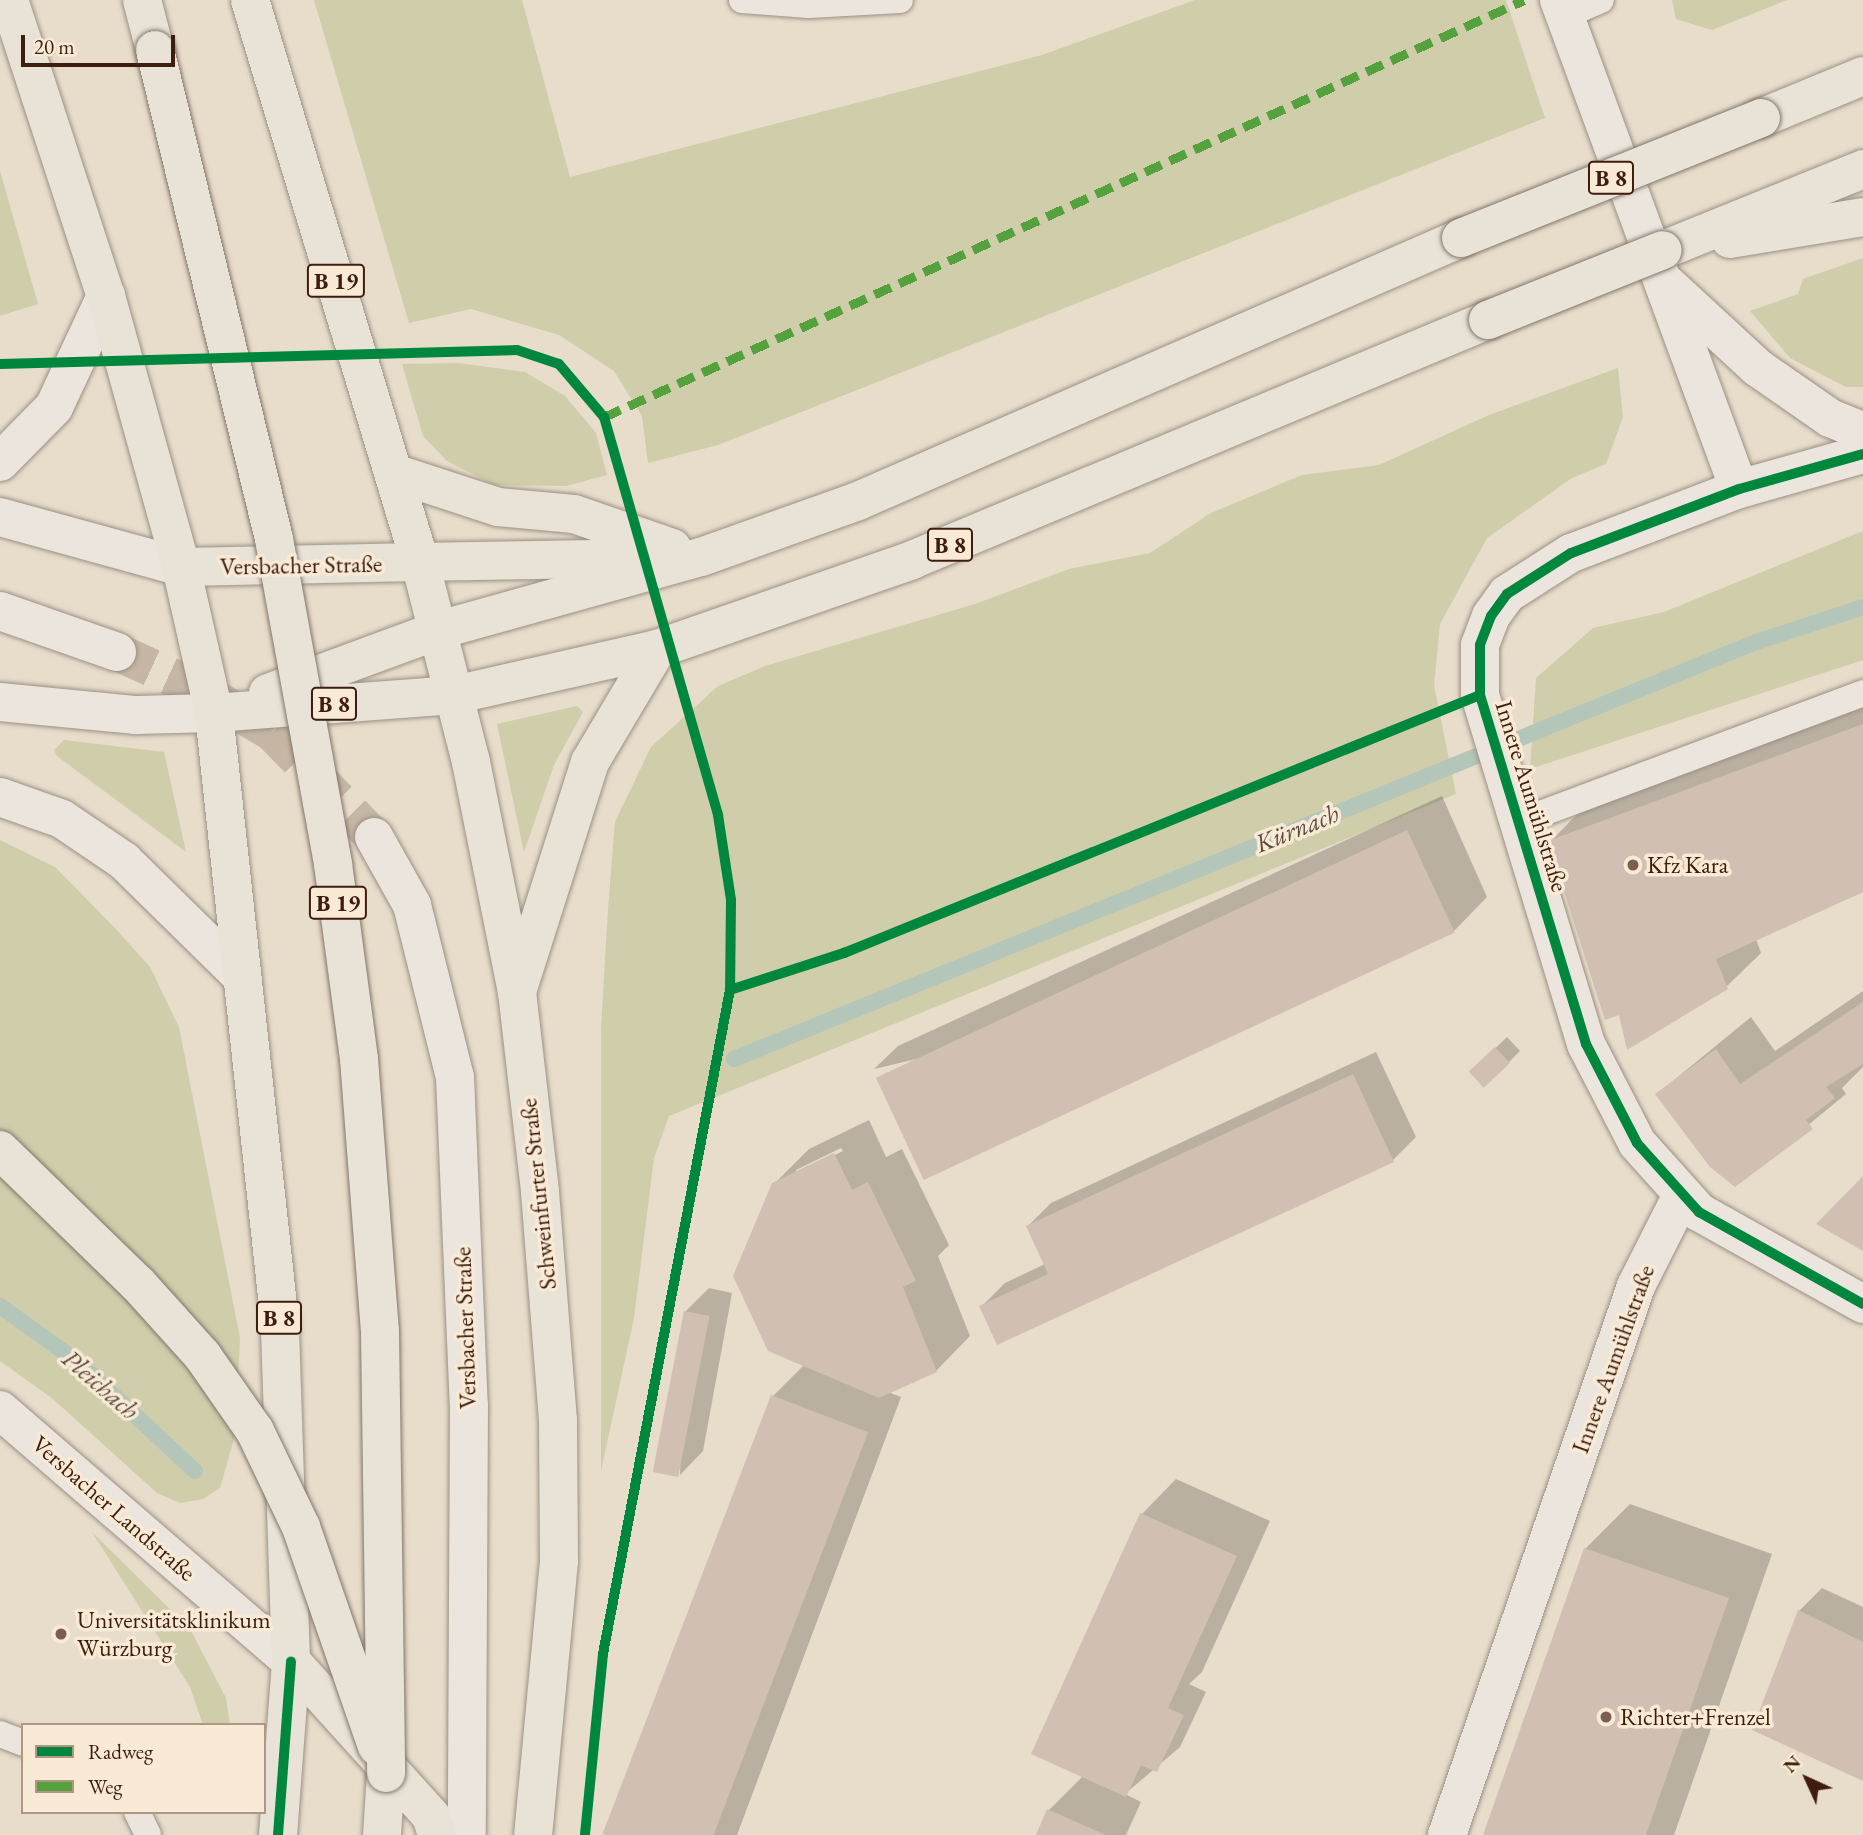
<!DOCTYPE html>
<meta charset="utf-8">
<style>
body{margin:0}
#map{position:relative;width:1863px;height:1835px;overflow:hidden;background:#e8dcca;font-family:"EB Garamond",serif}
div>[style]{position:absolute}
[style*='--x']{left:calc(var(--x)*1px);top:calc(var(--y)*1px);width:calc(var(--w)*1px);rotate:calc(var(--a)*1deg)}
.green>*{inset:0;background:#d0cdaa}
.shadow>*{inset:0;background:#0003}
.stream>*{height:16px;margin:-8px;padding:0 8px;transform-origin:8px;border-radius:8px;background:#b3c6b9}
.building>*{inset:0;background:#d1bfb3;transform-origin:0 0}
.secondary-tunnel>*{height:38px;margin-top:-19px;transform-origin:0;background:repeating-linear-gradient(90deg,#c6b6a4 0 38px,transparent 0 57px)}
.roads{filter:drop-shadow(0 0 2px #9b9084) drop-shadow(0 0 2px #9b9084)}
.lane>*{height:26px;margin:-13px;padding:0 13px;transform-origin:13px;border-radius:13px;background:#ebe5dd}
.street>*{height:38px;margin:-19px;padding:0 19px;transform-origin:19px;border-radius:19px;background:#ebe5dd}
.secondary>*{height:38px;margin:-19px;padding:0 19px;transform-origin:19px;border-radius:19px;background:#ebe5dd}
.primary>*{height:38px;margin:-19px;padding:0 19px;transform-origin:19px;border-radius:19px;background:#e9e2d7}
.highway>*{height:38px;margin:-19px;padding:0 19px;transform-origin:19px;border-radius:19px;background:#e9e2d7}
.bridges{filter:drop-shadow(0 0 2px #82766b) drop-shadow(0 0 2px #82766b)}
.highway-bridge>*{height:38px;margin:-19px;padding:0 19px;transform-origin:19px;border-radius:19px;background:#e9e2d7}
.quiet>*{height:9px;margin-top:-4.5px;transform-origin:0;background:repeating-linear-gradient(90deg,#54a13e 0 18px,transparent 0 27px)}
.cycleway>*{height:10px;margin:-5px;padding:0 5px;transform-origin:5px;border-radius:5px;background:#00873e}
.dots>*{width:19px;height:19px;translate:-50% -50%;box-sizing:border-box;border:4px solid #f8ead4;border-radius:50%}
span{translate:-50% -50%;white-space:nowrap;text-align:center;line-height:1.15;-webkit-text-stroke:7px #f8ead4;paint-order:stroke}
.shield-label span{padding:2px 5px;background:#f8ead4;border:2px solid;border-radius:5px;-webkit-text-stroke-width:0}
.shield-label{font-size:23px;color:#3e1c0e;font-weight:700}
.street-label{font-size:24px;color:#3e1c0e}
.poi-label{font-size:24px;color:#3e1c0e}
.left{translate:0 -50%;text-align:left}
.water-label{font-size:26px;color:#5a4c3f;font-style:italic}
.legend{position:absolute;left:21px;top:1723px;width:245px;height:91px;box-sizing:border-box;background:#f8ead4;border:2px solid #ae9885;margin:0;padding:9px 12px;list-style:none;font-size:21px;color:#3e1c0e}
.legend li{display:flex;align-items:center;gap:14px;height:35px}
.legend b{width:35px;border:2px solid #ae9885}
.north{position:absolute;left:1772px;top:1744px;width:70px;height:70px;-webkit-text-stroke:5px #f8ead4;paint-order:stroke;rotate:315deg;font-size:19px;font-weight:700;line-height:28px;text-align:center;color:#3e1c0e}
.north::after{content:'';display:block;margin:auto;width:24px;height:32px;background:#3e1c0e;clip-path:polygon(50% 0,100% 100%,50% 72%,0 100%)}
.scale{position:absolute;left:21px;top:35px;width:154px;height:32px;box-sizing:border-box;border:4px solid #3e1c0e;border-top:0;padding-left:9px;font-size:21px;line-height:24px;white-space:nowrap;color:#3e1c0e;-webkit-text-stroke:5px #f8ead4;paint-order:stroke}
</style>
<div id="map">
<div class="green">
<i style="clip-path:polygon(314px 0,522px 0,570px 177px,1042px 55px,1195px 0,1506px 0,1545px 118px,718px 445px,648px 463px,642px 416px,614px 371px,559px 335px,471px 309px,409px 323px)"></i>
<i style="clip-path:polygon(1672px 0,1787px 0,1712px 30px,1676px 19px)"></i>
<i style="clip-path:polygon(0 171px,38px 304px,0 316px)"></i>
<i style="clip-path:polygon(1863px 258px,1863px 387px,1846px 387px,1790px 358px,1750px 311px,1798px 294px,1803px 279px)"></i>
<i style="clip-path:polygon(459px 363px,525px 372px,565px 396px,596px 433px,607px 475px,566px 486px,494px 485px,447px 461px,423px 436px,402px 364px)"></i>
<i style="clip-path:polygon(1618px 368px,1623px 417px,1606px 464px,1572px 478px,1487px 538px,1440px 624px,1434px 685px,1456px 794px,669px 1116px,654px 1158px,634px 1318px,601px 1471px,601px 1028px,608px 909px,615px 822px,651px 747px,718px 686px,765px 666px,975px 604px,1069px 569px,1150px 553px,1211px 513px,1302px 475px,1379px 465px,1489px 415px)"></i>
<i style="clip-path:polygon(1863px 531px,1863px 660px,1530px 769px,1536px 678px,1593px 628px,1664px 612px)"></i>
<i style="clip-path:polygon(577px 706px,583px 712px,554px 765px,524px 852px,497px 724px)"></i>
<i style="clip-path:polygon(64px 740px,164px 752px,186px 852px,57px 756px,54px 750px)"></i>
<i style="clip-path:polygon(0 840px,55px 867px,115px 928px,150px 967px,179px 1027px,240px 1338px,236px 1432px,220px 1488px,203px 1499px,180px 1503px,157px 1493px,53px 1399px,0 1361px)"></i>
<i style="clip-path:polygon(92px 1532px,190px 1629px,226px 1698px,230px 1725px,203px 1725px,190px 1687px)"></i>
</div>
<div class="shadow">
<i style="clip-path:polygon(1863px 703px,1863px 892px,1756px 939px,1761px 953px,1726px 987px,1620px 1013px,1550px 842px,1584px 807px)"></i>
<i style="clip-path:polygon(1442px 796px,1487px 897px,1453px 932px,874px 1069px,898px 1046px)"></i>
<i style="clip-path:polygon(1863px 991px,1863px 1067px,1842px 1088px,1846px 1094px,1735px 1185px,1657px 1094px,1751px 1017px,1775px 1051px)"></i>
<i style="clip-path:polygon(1507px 1037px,1520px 1051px,1509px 1062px,1471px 1072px)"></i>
<i style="clip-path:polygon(1376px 1052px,1416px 1137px,1393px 1160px,982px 1306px,1005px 1283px,1045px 1264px,1028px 1226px,1051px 1203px)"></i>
<i style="clip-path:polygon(evenodd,869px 1120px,886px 1157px,902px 1149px,949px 1245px,938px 1256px,970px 1336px,936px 1371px,888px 1392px,901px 1397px,737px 1835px,608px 1835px,773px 1396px,804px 1365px,774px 1184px,809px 1149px,869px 1120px,841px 1148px,843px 1151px,796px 1174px,796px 1170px,841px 1148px)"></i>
<i style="clip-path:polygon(709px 1288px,732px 1293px,703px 1451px,680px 1475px,685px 1312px)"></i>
<i style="clip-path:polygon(1176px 1479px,1270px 1521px,1202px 1672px,1189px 1684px,1206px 1692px,1180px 1747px,1125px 1794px,1141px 1802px,1126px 1835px,1038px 1835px,1049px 1810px,1083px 1776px,1074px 1663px,1142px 1514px)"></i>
<i style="clip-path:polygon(1630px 1504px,1772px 1554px,1674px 1835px,1485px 1835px,1585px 1549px)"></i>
<i style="clip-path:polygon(1822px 1588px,1863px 1607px,1863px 1779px,1799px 1611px)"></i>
</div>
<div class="stream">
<i style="--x:734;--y:1059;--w:1104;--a:-22.2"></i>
<i style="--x:1756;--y:642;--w:113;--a:-18.1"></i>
<i style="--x:0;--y:1306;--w:96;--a:35.7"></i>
<i style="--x:78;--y:1362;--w:160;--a:43"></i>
</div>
<div class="building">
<i style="clip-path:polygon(1863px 724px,1863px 892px,1716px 959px,1728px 989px,1627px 1050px,1619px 1015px,1605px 1020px,1548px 841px)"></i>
<i style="left:1407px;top:830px;width:113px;height:586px;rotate:65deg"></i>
<i style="clip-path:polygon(1863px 1002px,1863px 1064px,1826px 1087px,1835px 1098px,1806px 1120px,1813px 1129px,1735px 1187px,1710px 1167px,1655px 1094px,1716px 1049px,1740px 1084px)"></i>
<i style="left:1495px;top:1047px;width:22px;height:36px;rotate:47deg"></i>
<i style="clip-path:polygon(1353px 1074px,1394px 1162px,997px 1345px,979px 1306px,1048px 1274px,1026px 1226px)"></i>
<i style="clip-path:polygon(834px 1153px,852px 1190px,868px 1182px,916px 1281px,903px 1287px,937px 1372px,879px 1398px,768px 1351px,733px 1276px,772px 1183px)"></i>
<i style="clip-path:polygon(1863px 1176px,1863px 1251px,1816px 1224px)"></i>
<i style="left:684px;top:1311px;width:26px;height:164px;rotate:11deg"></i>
<i style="left:771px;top:1395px;width:104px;height:470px;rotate:21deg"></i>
<i style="clip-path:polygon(1140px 1513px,1237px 1556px,1168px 1708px,1184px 1715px,1157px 1772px,1141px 1765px,1126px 1797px,1031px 1754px)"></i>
<i style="clip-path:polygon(1584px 1548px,1729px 1598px,1646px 1835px,1483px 1835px)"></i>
<i style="clip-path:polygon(1798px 1610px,1863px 1642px,1863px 1781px,1752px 1730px)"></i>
<i style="clip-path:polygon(1047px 1809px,1106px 1835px,1036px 1835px)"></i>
</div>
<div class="secondary-tunnel">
<i style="--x:117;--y:652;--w:87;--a:24.5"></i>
<i style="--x:196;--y:688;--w:88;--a:30.1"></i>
<i style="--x:272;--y:732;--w:146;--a:45.8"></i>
</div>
<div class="roads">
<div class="lane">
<i style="--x:742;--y:0;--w:67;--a:4.3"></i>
<i style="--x:809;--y:5;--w:91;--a:-3.1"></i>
<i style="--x:1564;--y:16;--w:40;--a:-23.4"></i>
<i style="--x:1516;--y:823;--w:371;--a:-20.5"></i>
<i style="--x:0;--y:1734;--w:25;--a:21"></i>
<i style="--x:137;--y:1812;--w:25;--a:64"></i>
</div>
<div class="street">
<i style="--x:0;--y:1410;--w:384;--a:40.8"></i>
<i style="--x:1447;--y:1835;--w:581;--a:-71"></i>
<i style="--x:1636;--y:1286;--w:100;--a:-63.2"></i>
</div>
<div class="secondary">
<i style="--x:1559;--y:0;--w:521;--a:69.79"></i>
<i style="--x:1668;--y:285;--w:122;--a:42.7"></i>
<i style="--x:1758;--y:368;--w:88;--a:34.8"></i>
<i style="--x:1830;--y:418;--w:35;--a:22"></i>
<i style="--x:1863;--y:454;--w:129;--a:164.2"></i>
<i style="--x:1739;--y:489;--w:180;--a:159.1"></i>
<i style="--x:1571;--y:553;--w:76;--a:147.4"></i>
<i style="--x:1507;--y:594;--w:27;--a:126"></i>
<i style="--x:1491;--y:616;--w:31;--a:111"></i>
<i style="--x:1480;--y:645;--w:50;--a:90"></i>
<i style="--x:1480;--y:695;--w:365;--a:73.1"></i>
<i style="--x:1586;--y:1044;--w:111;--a:62.7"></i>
<i style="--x:1637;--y:1143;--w:93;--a:48.1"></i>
<i style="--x:1699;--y:1212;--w:188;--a:29.3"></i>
<i style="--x:0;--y:462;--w:77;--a:-45.5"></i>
<i style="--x:54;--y:407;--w:123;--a:-64.9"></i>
<i style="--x:0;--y:517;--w:188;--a:15.4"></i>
<i style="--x:0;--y:611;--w:124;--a:19.3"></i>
<i style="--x:0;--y:702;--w:137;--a:5.5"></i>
<i style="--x:136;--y:715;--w:78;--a:-1.5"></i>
<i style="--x:0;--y:797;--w:66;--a:19.5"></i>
<i style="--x:62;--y:819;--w:75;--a:34.1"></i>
<i style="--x:124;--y:861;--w:164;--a:44.5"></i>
<i style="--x:374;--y:837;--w:78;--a:60.8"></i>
<i style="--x:412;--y:905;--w:177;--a:76"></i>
<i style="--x:455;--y:1077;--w:328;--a:87.6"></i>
<i style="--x:469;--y:1405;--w:430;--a:90.3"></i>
</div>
<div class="primary">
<i style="--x:268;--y:693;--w:182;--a:-20.2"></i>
<i style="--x:214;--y:713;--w:241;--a:-4.3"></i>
<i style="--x:291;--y:1661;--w:209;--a:47.9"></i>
<i style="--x:431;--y:1816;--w:20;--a:72"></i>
<i style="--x:278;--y:1835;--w:174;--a:-85.7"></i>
<i style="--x:291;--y:1661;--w:337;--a:-91.9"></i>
<i style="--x:280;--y:1324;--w:615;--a:-96.17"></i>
<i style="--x:214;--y:713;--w:150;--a:-102.7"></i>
<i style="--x:181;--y:567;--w:239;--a:-1.2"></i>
<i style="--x:420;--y:562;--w:206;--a:75.7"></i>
<i style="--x:471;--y:762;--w:235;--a:78.7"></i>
<i style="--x:517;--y:992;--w:201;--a:83.4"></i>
<i style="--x:540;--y:1192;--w:229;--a:85.5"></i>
<i style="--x:558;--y:1420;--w:141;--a:89.6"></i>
<i style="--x:559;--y:1561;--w:275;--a:95.4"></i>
</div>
<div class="highway">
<i style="--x:9;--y:0;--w:311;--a:71.9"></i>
<i style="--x:106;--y:296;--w:281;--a:74.5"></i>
<i style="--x:142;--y:0;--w:52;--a:75.4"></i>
<i style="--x:250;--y:0;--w:587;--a:73.17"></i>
<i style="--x:420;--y:562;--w:230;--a:-1"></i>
<i style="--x:1761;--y:118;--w:110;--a:-22.4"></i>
<i style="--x:1730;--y:239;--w:135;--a:-9.4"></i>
<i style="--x:1663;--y:250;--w:216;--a:-22"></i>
<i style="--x:394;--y:473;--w:109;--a:18.1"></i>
<i style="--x:498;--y:507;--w:76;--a:5.3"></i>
<i style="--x:574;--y:514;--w:104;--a:19.1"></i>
<i style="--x:439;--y:630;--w:272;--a:-15.6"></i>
<i style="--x:701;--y:557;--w:167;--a:-19.6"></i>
<i style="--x:858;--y:501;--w:658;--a:-23.56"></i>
<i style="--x:454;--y:695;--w:208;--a:-12.8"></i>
<i style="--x:657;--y:649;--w:270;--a:-19.2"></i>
<i style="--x:912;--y:560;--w:624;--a:-22.62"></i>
<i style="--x:517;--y:992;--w:241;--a:-72.4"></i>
<i style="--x:590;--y:762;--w:131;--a:-59.3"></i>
<i style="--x:382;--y:1835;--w:62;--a:-86.3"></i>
</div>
</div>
<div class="bridges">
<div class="highway-bridge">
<i style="--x:155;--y:50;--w:503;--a:76.32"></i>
<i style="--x:274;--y:539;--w:330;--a:79.7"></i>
<i style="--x:333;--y:864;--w:197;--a:82.4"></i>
<i style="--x:359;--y:1059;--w:273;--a:85.6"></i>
<i style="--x:380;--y:1331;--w:442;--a:89.2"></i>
<i style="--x:1461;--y:238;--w:323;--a:-21.8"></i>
<i style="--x:1488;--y:320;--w:188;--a:-21.8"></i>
<i style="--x:0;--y:1150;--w:192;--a:44.2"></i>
<i style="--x:138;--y:1284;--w:96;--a:48"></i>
<i style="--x:202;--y:1355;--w:93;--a:55.1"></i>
<i style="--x:255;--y:1431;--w:106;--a:64.4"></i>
<i style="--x:301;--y:1527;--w:232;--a:70.9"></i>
</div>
</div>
<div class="quiet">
<i style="--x:604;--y:417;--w:1010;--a:-24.38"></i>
</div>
<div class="cycleway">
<i style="--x:0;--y:364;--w:517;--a:-1.55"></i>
<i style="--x:517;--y:350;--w:44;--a:18.4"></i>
<i style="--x:559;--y:364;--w:70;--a:49.7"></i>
<i style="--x:604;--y:417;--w:414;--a:74"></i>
<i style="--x:718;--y:815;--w:86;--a:81.3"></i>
<i style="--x:731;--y:900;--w:90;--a:90.6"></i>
<i style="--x:730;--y:990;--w:676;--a:100.83"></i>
<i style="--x:603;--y:1654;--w:182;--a:95.7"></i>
<i style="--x:1863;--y:454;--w:129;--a:164.2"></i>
<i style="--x:1739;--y:489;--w:180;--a:159.1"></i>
<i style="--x:1571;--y:553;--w:76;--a:147.4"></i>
<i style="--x:1507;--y:594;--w:27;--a:126"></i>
<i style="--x:1491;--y:616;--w:31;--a:111"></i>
<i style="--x:1480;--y:645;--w:50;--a:90"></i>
<i style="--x:1480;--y:695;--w:365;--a:73.1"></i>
<i style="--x:1586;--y:1044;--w:111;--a:62.7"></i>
<i style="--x:1637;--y:1143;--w:93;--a:48.1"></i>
<i style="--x:1699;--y:1212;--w:188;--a:29.3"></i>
<i style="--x:730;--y:990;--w:120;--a:-18"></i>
<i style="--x:844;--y:953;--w:686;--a:-22.08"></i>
<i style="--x:278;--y:1835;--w:174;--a:-85.7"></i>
</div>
<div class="dots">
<i style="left:1633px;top:865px;background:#7a5f50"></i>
<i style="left:61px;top:1634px;background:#7a5f50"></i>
<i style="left:1606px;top:1717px;background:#7a5f50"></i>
</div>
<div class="shield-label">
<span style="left:1611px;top:178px">B 8</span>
<span style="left:336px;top:281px">B 19</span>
<span style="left:950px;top:545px">B 8</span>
<span style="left:334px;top:704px">B 8</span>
<span style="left:338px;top:903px">B 19</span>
<span style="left:279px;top:1318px">B 8</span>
</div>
<div class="street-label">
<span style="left:301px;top:565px;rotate:-1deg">Versbacher Straße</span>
<span style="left:1532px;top:796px;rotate:73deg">Innere Aumühlstraße</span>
<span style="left:538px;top:1194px;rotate:-96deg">Schweinfurter Straße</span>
<span style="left:465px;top:1328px;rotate:-92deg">Versbacher Straße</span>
<span style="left:1613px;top:1359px;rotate:-70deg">Innere Aumühlstraße</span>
<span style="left:114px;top:1508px;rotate:41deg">Versbacher Landstraße</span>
</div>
<div class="poi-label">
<span class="left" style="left:1647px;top:865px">Kfz Kara</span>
<span class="left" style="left:77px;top:1634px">Universitätsklinikum<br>Würzburg</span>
<span class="left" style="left:1620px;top:1717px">Richter+Frenzel</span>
</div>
<div class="water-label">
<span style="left:1297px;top:829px;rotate:-22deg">Kürnach</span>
<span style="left:100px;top:1385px;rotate:41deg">Pleichach</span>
</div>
<ul class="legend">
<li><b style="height:9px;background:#00873e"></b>Radweg</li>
<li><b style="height:9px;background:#54a13e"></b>Weg</li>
</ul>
<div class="north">N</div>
<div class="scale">20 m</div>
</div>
